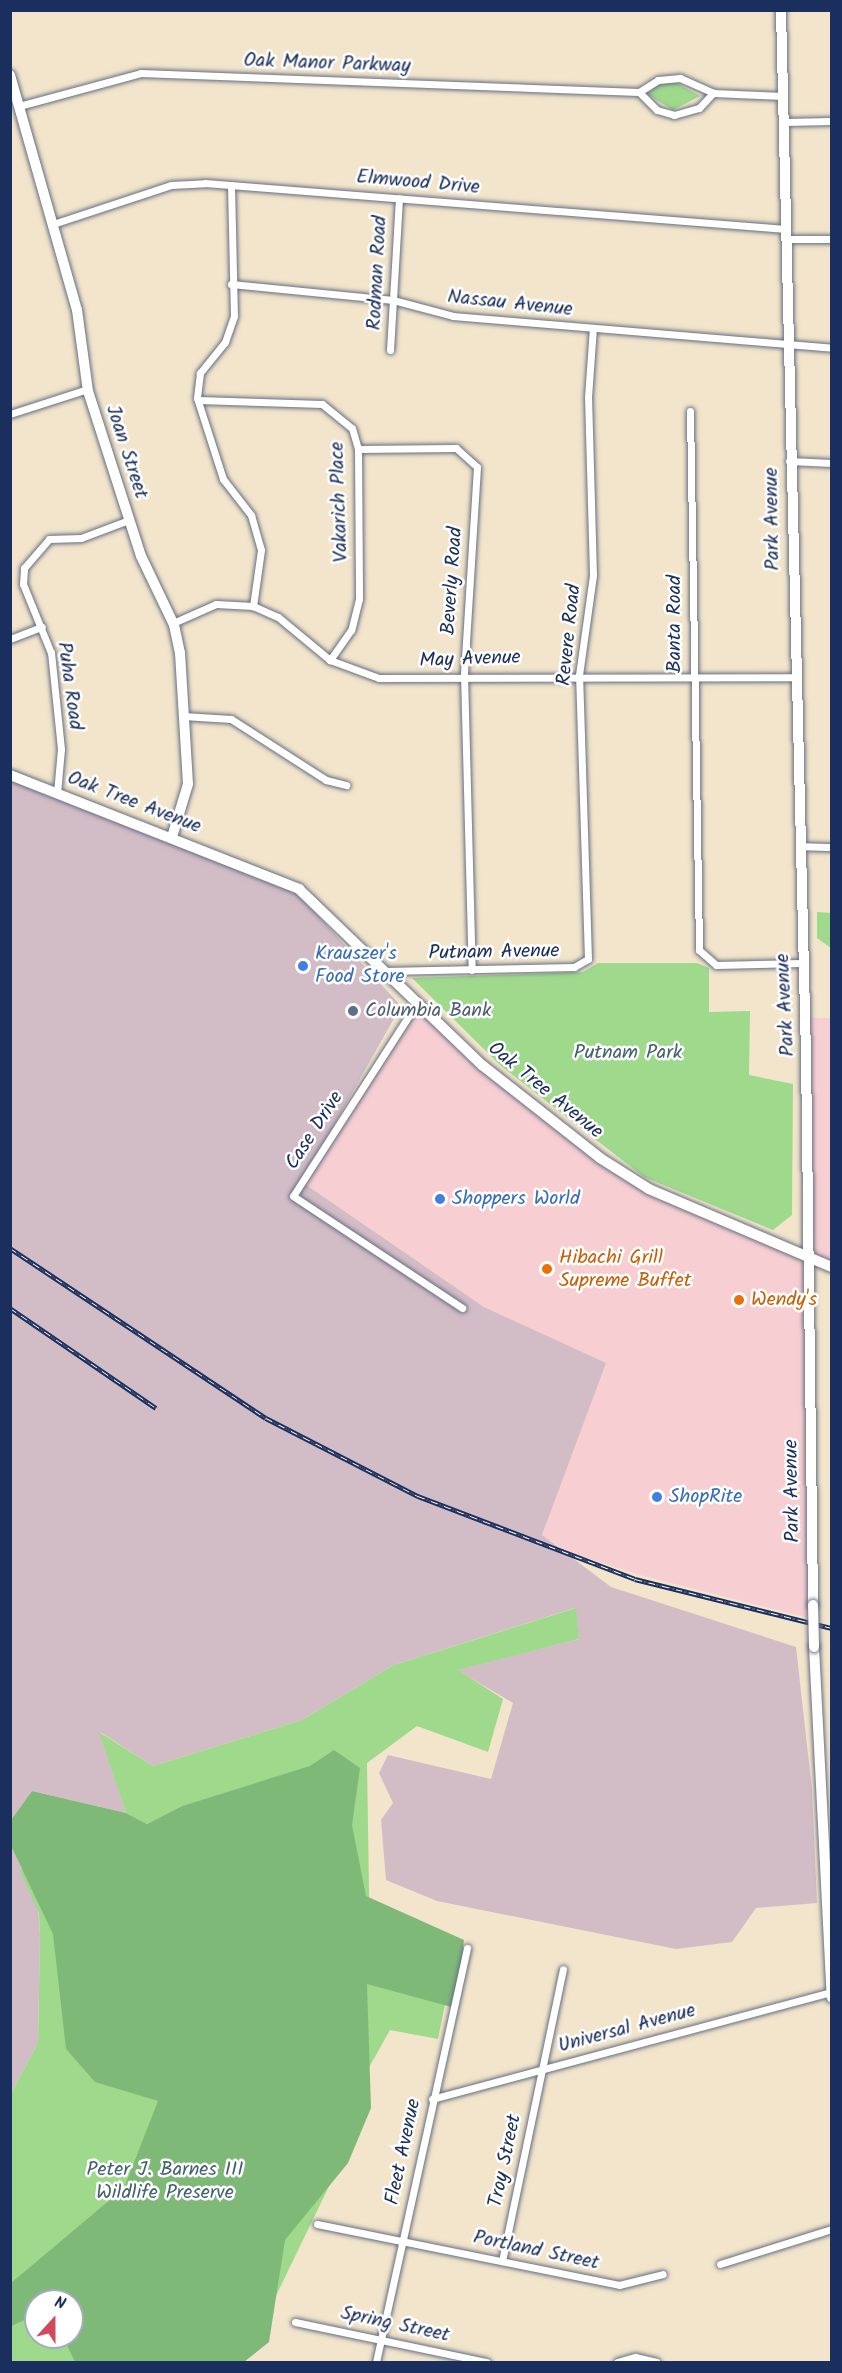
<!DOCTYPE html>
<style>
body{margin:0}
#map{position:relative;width:842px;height:2373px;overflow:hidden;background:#f2e5cb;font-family:Kalam,sans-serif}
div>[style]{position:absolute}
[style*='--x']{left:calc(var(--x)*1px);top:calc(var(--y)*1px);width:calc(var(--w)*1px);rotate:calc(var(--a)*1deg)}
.built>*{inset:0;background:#f7cfd2}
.industrial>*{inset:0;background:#d2bdc6}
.green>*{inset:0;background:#9fd98c}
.forest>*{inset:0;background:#7fb978}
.roads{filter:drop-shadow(0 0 2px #666f84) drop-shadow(0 0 2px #666f84)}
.street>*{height:7px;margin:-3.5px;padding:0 3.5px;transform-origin:3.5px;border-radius:3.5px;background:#fff}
.secondary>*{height:10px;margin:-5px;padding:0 5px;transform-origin:5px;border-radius:5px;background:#fff}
.rail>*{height:4.5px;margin-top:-2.25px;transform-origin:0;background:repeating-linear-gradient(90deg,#fff 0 7px,#1b2f5e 0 14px);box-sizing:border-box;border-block:2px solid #1b2f5e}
.bridges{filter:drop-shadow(0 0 2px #666f84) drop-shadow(0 0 2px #666f84)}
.secondary-bridge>*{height:10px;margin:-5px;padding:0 5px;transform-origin:5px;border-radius:5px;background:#fff}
.dots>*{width:16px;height:16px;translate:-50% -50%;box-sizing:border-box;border:3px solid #fff;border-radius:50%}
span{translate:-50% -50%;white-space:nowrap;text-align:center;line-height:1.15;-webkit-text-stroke:5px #fff;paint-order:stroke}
.street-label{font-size:20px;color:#1b2f5e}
.shop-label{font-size:20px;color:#366cbe}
.left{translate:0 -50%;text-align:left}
.service-label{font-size:20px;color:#4e5e75}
.park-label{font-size:20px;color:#43626c}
.food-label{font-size:20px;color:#c56008}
.frame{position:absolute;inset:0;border:12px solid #1b2f5e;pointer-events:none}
.north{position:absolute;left:24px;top:2289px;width:60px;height:60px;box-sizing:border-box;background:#fff;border:2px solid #a4acbf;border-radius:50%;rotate:21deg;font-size:16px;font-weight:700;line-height:24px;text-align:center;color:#1b2f5e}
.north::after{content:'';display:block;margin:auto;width:21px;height:27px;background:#d1495b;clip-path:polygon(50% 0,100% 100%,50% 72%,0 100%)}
</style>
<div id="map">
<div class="built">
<i style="clip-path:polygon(417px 1003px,626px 1175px,808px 1257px,804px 1018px,831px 1018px,831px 1267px,809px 1258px,813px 1619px,643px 1576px,565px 1551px,542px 1535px,605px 1363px,484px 1307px,302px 1182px)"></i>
</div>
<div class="industrial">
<i style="clip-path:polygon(11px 779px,294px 890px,401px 1006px,302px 1182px,484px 1307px,606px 1363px,542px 1535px,611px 1587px,796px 1647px,812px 1790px,817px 1903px,756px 1908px,732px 1942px,676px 1949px,437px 1901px,386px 1880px,381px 1820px,393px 1803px,379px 1773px,388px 1755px,491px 1779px,513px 1703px,457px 1670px,579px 1639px,575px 1608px,394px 1665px,302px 1720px,153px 1766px,100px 1732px,126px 1813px,32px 1791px,11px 1820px)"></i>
<i style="clip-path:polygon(11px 1846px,38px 1904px,40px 1937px,38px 2043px,11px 2093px)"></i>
</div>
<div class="green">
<i style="clip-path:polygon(675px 82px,700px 96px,673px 110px,647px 94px,657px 85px)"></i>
<i style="clip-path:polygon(817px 912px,831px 913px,831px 948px,817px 938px)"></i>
<i style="clip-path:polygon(598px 963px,697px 963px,709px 968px,709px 1012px,750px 1011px,749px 1075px,793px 1084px,792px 1215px,773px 1230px,644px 1177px,500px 1065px,412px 978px,583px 972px)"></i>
<i style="clip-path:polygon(evenodd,576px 1608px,579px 1639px,458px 1670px,503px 1699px,488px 1752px,417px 1726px,367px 1763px,370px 1953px,450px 1979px,438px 2039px,390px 2030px,363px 2078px,346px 2151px,244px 2362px,11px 2362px,11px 2093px,38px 2043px,40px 1937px,39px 1913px,20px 1871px,62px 1835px,180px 1860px,261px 1782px,182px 1806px,147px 1824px,126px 1813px,99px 1732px,153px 1766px,302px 1720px,394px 1665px,576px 1608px,36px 2301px,72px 2301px,72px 2337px,36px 2337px,36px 2301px)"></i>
</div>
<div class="forest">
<i style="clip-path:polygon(334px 1750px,360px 1768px,352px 1825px,366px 1896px,464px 1940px,455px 2008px,367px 1984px,371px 2108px,348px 2163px,285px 2240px,269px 2342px,244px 2362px,75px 2362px,63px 2337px,72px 2337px,72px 2301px,36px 2301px,36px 2315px,11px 2326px,11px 2283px,124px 2188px,158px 2101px,95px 2082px,66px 2049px,53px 1934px,11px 1846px,11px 1820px,32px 1791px,126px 1813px,147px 1824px,182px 1806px,310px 1766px)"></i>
</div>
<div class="roads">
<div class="street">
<i style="--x:639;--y:92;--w:25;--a:45"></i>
<i style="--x:657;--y:110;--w:18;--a:16"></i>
<i style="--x:674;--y:115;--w:26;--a:-16"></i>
<i style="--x:699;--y:108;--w:21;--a:-47"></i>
<i style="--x:19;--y:106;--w:126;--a:-15.1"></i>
<i style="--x:141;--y:73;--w:498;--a:2.2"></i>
<i style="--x:639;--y:92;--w:22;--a:-32"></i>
<i style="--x:658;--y:80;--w:22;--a:-5"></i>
<i style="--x:680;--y:78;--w:36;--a:24"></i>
<i style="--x:713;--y:93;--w:70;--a:2.5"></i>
<i style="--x:784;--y:122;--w:48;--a:-1.2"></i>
<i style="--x:231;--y:185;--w:131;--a:88.7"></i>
<i style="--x:234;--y:316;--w:28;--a:109"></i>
<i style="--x:225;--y:342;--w:40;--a:129"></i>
<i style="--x:200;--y:373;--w:25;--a:97"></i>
<i style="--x:197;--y:398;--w:85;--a:72.2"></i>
<i style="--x:223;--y:479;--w:46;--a:52.1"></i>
<i style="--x:251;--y:515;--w:36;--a:74"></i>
<i style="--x:261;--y:550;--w:57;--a:98.1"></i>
<i style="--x:53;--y:224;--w:124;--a:-18.3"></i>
<i style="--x:171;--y:185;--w:34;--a:-3"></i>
<i style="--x:205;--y:183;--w:583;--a:4.53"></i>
<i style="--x:787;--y:239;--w:45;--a:0"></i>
<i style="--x:231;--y:284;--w:163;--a:5.6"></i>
<i style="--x:393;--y:300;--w:62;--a:14.9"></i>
<i style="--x:453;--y:316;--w:380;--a:4.8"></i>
<i style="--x:390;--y:350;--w:152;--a:-86.6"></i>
<i style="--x:198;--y:400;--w:124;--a:1.8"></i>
<i style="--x:322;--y:404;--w:38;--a:39"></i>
<i style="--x:352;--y:428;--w:22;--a:74"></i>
<i style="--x:358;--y:449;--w:150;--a:89.6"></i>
<i style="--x:359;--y:599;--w:32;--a:104"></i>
<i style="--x:351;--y:630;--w:37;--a:125"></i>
<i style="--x:690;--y:411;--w:539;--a:89.04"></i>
<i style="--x:699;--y:950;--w:23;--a:41"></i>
<i style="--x:716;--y:965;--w:85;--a:-1.3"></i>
<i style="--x:10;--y:414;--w:82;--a:-17.8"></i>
<i style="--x:358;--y:449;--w:98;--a:-0.6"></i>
<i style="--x:456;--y:448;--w:28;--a:42"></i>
<i style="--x:477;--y:467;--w:207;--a:93.6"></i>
<i style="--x:464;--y:674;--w:296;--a:88.5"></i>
<i style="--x:789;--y:461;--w:43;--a:2.7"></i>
<i style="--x:173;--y:623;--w:47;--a:-23.8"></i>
<i style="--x:216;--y:604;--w:37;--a:3"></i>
<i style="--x:253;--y:606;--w:27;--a:24"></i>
<i style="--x:278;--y:617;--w:67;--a:39.6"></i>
<i style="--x:330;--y:660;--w:52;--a:20.2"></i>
<i style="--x:379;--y:678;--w:415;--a:-0.1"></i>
<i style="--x:10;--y:639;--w:34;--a:-21"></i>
<i style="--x:183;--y:716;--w:48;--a:3.6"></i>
<i style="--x:231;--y:719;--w:113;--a:32.7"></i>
<i style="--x:326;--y:780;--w:21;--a:14"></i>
<i style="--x:57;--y:793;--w:44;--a:-84.8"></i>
<i style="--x:61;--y:749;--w:97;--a:-95.9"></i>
<i style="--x:51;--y:653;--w:74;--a:-112.1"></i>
<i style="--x:23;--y:584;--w:16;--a:-86"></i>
<i style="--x:24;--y:568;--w:38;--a:-49"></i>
<i style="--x:49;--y:539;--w:32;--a:-2"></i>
<i style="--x:81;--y:538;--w:51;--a:-20.6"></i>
<i style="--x:799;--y:846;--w:33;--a:2"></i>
<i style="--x:385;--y:971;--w:189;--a:-1.2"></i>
<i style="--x:574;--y:967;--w:16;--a:-30"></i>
<i style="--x:588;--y:959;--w:284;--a:-91.8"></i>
<i style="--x:579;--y:675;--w:101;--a:-82"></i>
<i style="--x:593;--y:575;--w:178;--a:-91.6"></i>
<i style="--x:588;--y:397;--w:69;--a:-85.9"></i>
<i style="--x:417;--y:1003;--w:229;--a:122.7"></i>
<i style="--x:293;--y:1196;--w:203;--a:33.5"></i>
<i style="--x:432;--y:2099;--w:413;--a:-15"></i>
<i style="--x:317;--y:2224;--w:308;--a:11.4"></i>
<i style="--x:619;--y:2285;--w:45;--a:-14"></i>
<i style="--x:502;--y:2261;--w:298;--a:-78.2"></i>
<i style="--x:720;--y:2264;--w:117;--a:-17.4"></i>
<i style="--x:295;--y:2322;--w:196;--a:11.8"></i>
<i style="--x:376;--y:2362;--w:424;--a:-77.6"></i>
<i style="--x:617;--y:2362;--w:19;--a:-16"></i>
<i style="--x:635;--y:2357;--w:22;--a:13"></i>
</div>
<div class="secondary">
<i style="--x:781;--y:10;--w:1043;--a:88.63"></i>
<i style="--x:806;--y:1053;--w:552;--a:89.27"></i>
<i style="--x:10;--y:75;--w:244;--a:74.1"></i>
<i style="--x:77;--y:310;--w:82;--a:82.3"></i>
<i style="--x:88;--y:391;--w:173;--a:72.2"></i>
<i style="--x:141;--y:556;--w:76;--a:64.4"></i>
<i style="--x:174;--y:625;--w:29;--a:78"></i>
<i style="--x:180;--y:653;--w:131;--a:86.5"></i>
<i style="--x:188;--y:784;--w:55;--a:106.8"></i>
<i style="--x:10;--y:775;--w:311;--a:21.5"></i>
<i style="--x:299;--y:889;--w:254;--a:43.9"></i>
<i style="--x:482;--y:1065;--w:150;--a:38.2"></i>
<i style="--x:600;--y:1158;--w:58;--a:32.3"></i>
<i style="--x:649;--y:1189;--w:199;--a:23.1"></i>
<i style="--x:814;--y:1647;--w:351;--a:87.1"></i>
</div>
</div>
<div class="rail">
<i style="--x:10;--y:1248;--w:307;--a:33.6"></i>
<i style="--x:266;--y:1418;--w:171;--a:27.2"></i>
<i style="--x:418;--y:1496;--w:232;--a:20.9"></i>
<i style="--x:635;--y:1579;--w:203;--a:14"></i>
<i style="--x:10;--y:1308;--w:177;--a:34.4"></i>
</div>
<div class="bridges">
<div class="secondary-bridge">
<i style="--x:813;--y:1605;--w:42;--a:88.6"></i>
</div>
</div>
<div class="dots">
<i style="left:303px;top:966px;background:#3f7fe0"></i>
<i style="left:353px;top:1011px;background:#5c6f8a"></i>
<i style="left:440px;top:1199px;background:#3f7fe0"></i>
<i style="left:547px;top:1269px;background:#e8710a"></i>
<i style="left:739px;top:1300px;background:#e8710a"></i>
<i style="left:657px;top:1497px;background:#3f7fe0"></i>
</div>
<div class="street-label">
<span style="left:327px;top:64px;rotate:2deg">Oak Manor Parkway</span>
<span style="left:418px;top:183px;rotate:5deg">Elmwood Drive</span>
<span style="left:378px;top:273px;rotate:-87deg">Rodman Road</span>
<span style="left:510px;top:304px;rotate:6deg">Nassau Avenue</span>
<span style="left:126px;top:452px;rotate:72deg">Joan Street</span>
<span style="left:340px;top:502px;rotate:-92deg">Vakarich Place</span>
<span style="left:773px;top:519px;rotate:-91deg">Park Avenue</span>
<span style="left:453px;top:581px;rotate:-86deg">Beverly Road</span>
<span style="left:675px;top:624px;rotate:-90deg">Banta Road</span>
<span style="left:570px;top:635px;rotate:-84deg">Revere Road</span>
<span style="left:470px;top:660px;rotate:-2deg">May Avenue</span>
<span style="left:69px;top:686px;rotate:82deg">Puha Road</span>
<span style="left:134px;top:803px;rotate:21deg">Oak Tree Avenue</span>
<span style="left:494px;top:953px;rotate:-1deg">Putnam Avenue</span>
<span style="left:786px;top:1005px;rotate:-93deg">Park Avenue</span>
<span style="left:545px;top:1091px;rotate:39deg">Oak Tree Avenue</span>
<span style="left:315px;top:1131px;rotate:-57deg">Case Drive</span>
<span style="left:793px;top:1491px;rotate:-91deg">Park Avenue</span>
<span style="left:627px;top:2029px;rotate:-15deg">Universal Avenue</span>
<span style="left:404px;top:2152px;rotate:-78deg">Fleet Avenue</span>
<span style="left:506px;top:2161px;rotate:-78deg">Troy Street</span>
<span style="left:536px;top:2251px;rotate:12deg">Portland Street</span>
<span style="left:395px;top:2325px;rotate:12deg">Spring Street</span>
</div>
<div class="shop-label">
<span class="left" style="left:315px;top:966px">Krauszer's<br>Food Store</span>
<span class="left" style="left:452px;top:1199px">Shoppers World</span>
<span class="left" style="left:669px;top:1497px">ShopRite</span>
</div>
<div class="service-label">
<span class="left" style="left:365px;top:1011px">Columbia Bank</span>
</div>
<div class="park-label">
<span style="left:628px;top:1053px">Putnam Park</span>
<span style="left:165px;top:2182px">Peter J. Barnes III<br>Wildlife Preserve</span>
</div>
<div class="food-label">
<span class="left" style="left:559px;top:1270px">Hibachi Grill<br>Supreme Buffet</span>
<span class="left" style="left:751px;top:1300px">Wendy's</span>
</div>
<div class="frame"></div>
<div class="north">N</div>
</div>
